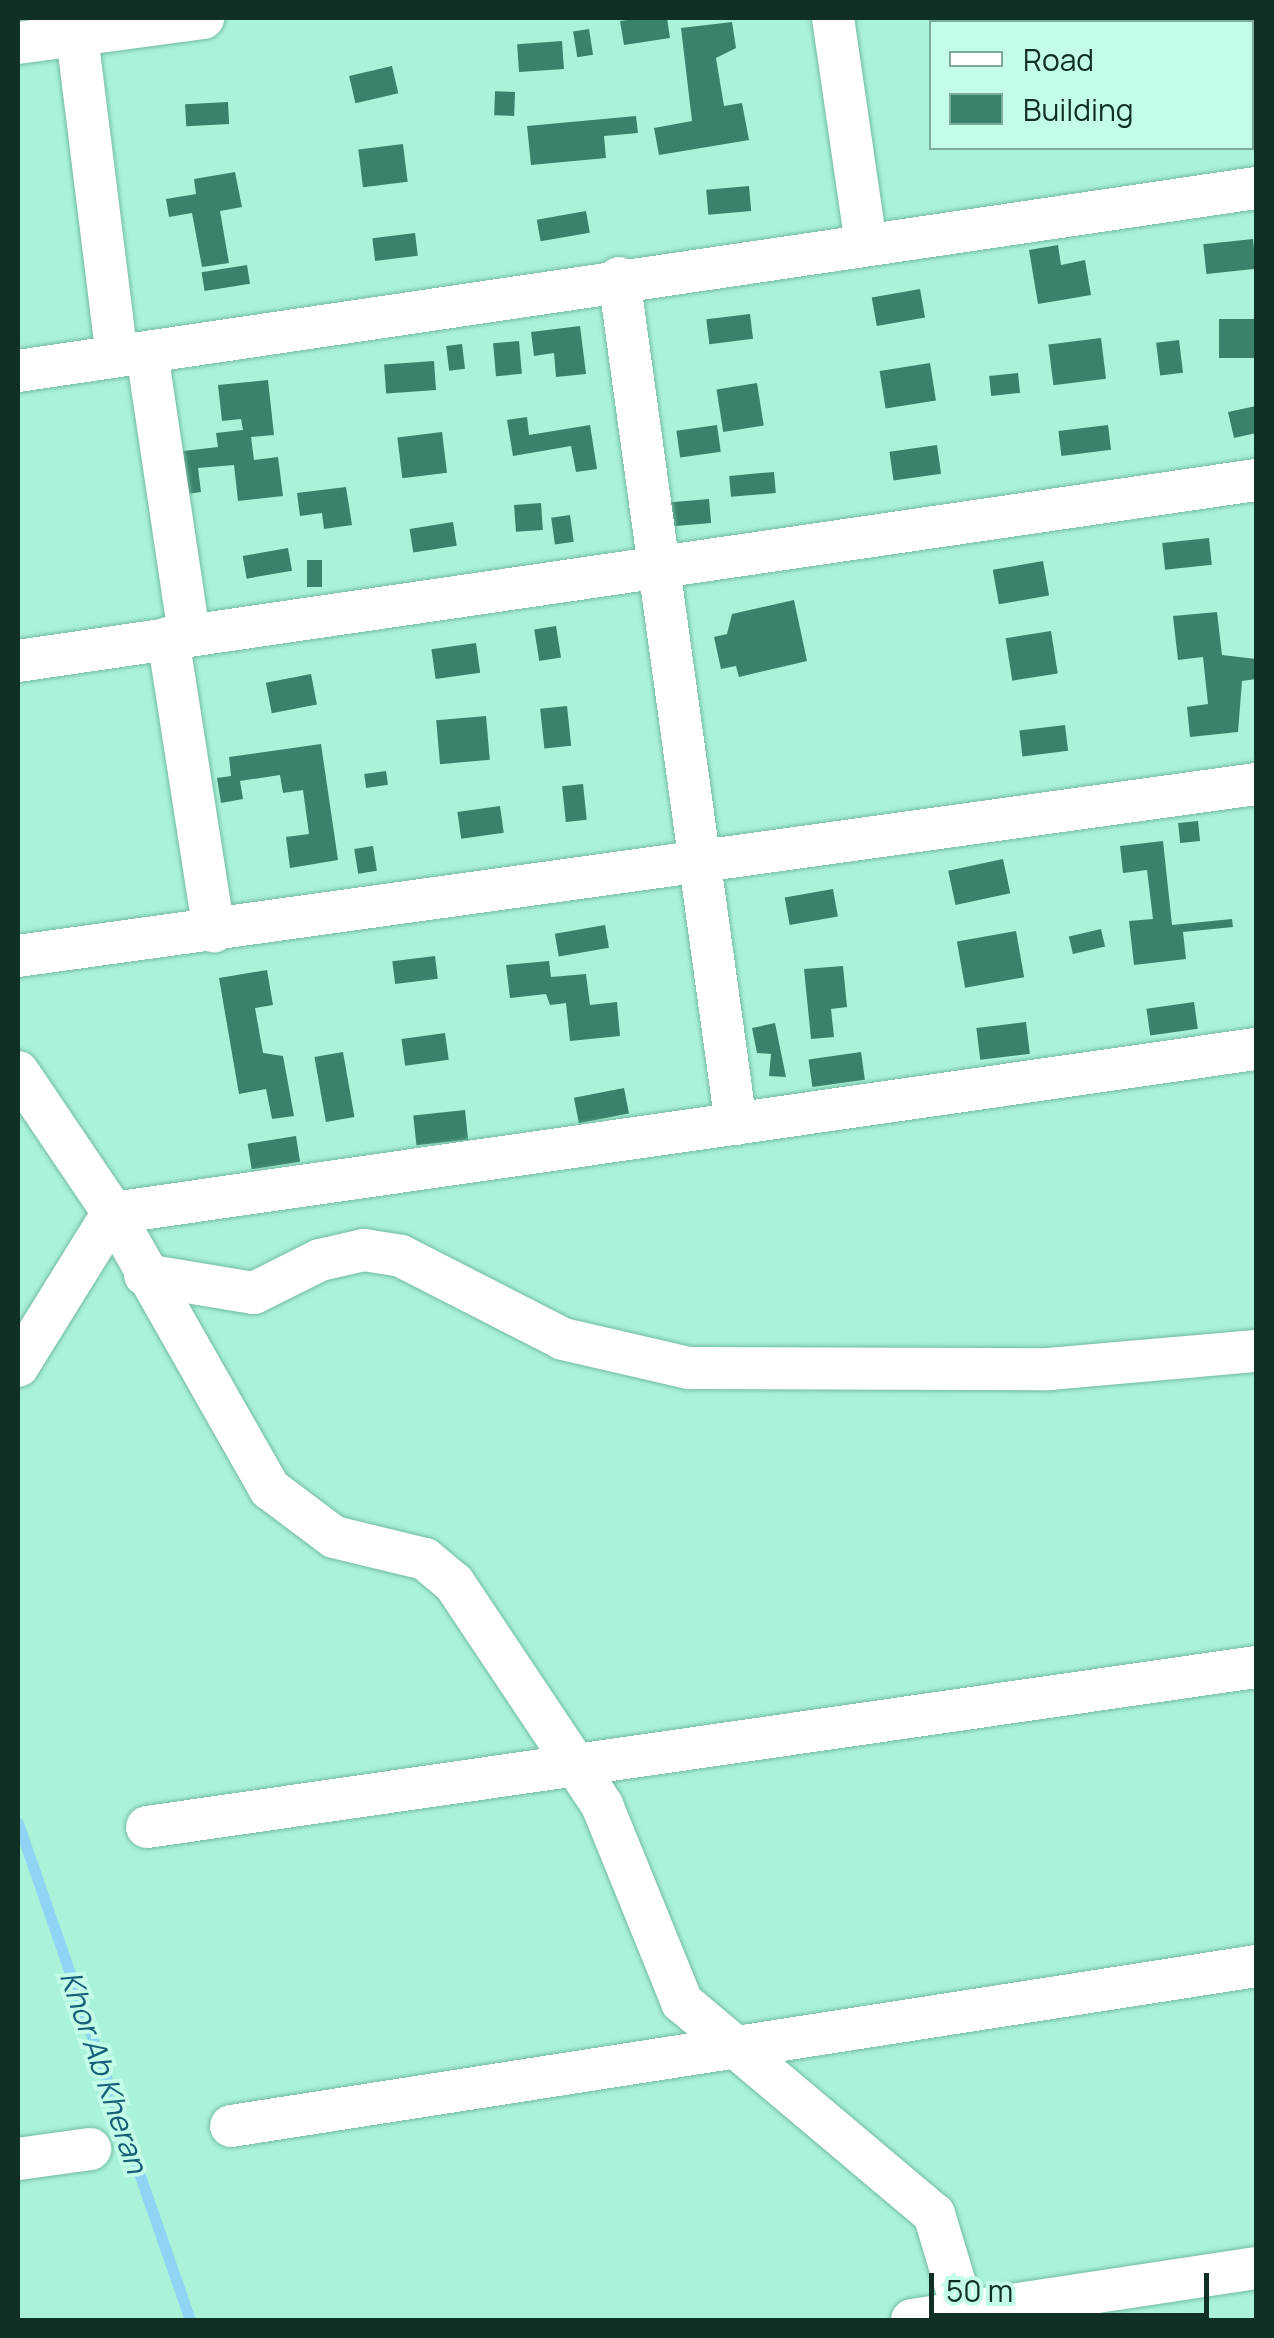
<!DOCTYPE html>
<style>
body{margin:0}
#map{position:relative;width:1274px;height:2338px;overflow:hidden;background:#aaf3d8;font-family:Manrope,sans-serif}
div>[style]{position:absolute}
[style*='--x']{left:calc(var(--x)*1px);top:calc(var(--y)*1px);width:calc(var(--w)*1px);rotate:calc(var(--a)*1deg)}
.stream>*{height:11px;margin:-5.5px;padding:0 5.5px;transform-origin:5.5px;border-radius:5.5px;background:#8fd4f5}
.building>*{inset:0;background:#3a826b;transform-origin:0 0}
.roads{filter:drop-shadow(0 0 2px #73bba1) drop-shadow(0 0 2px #73bba1)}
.street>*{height:42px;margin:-21px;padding:0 21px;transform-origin:21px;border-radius:21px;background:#fff}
span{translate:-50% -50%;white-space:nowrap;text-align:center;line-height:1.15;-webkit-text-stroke:8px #c3fde7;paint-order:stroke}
.water-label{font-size:30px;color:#165d79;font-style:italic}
.frame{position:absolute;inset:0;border:20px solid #102f25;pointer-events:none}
.legend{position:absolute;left:929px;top:20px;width:325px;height:130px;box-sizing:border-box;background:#c3fde7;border:2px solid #7bab99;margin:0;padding:12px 18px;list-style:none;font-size:30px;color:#102f25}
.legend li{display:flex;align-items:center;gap:20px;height:50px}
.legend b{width:50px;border:2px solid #7bab99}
.scale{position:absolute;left:929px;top:2273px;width:280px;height:45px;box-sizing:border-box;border:5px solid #102f25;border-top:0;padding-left:12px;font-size:30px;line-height:35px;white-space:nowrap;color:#102f25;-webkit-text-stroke:8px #c3fde7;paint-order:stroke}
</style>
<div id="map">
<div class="stream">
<i style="--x:18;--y:1823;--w:526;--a:70.91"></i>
</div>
<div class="building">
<i style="clip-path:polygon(644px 18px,667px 18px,670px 38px,624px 45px,620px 21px)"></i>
<i style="clip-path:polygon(732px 22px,736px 48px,716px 58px,724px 106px,742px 103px,749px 140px,659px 155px,654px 128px,692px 121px,681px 28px)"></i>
<i style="left:589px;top:29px;width:26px;height:16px;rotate:81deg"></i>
<i style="left:562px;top:41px;width:28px;height:45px;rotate:86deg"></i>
<i style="left:392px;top:66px;width:28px;height:44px;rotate:77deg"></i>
<i style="left:515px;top:92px;width:24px;height:20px;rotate:92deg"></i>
<i style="left:228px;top:102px;width:22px;height:43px;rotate:87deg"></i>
<i style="clip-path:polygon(636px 116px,638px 133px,604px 136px,606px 158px,531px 165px,527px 126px)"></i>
<i style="left:403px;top:144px;width:38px;height:45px;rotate:83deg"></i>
<i style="clip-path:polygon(235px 172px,242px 207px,220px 211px,229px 263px,202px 267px,192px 213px,169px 217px,166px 199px,196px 194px,194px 179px)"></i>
<i style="left:749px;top:186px;width:25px;height:43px;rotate:85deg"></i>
<i style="left:586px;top:211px;width:22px;height:50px;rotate:80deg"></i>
<i style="left:415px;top:233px;width:23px;height:43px;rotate:83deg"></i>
<i style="left:1253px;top:239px;width:30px;height:50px;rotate:84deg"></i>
<i style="clip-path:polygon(1058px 245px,1061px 265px,1085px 260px,1091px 295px,1038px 304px,1029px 250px)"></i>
<i style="left:247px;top:265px;width:19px;height:46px;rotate:81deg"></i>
<i style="left:920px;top:289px;width:29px;height:49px;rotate:80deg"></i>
<i style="left:750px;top:314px;width:25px;height:44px;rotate:83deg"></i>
<i style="left:1256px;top:319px;width:39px;height:37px;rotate:90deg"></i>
<i style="clip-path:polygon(580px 326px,586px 374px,556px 377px,554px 353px,534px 356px,531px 332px)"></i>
<i style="left:1101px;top:338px;width:41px;height:53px;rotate:83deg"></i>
<i style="left:1179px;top:340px;width:33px;height:23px;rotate:83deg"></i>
<i style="left:519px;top:341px;width:33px;height:26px;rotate:85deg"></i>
<i style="left:462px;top:344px;width:25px;height:16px;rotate:83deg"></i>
<i style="left:434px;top:361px;width:29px;height:50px;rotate:86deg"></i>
<i style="left:930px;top:363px;width:38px;height:51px;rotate:81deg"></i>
<i style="left:1018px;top:373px;width:20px;height:29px;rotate:84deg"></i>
<i style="clip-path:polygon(268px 380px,274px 435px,251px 437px,254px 460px,278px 457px,283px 496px,238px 501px,234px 465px,198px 468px,201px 492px,180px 495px,175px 452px,218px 447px,216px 433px,243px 430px,241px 419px,222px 421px,218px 385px)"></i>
<i style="left:757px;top:383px;width:43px;height:41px;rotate:81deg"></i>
<i style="clip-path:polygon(1256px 406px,1256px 433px,1234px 438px,1228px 412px)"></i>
<i style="clip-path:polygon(527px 417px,529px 435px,590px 425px,597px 469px,576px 472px,571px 446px,513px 456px,507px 420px)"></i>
<i style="left:717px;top:425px;width:27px;height:41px;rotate:82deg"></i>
<i style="left:1108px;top:425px;width:25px;height:50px;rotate:83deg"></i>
<i style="left:442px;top:432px;width:41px;height:45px;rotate:83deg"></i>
<i style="left:937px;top:445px;width:29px;height:48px;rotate:82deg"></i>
<i style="left:774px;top:472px;width:21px;height:45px;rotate:85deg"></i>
<i style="clip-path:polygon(346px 487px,352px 525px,324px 529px,322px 513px,300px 516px,297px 493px)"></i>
<i style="left:709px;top:499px;width:24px;height:41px;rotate:85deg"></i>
<i style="left:541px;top:503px;width:27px;height:27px;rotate:86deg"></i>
<i style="left:570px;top:515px;width:27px;height:19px;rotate:82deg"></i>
<i style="left:453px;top:522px;width:24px;height:44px;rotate:81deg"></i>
<i style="left:1209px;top:538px;width:27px;height:47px;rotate:84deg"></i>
<i style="left:288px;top:548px;width:23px;height:46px;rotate:80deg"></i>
<i style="left:307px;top:560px;width:15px;height:27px"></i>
<i style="left:1043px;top:561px;width:35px;height:51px;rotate:80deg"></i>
<i style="clip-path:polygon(794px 600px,807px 661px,739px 677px,736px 666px,721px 669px,714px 637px,727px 634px,732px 614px)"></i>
<i style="clip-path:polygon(1217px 612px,1222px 655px,1256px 659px,1256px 679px,1242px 681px,1238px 732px,1190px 737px,1187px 707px,1208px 704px,1203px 657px,1178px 660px,1173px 616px)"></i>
<i style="left:556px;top:626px;width:32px;height:22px;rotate:81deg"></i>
<i style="left:1051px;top:631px;width:43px;height:46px;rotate:81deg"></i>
<i style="left:476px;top:643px;width:30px;height:45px;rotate:82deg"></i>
<i style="left:311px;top:674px;width:31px;height:46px;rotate:79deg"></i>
<i style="left:567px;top:706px;width:40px;height:27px;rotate:84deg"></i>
<i style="left:486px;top:716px;width:44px;height:50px;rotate:85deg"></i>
<i style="left:1065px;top:725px;width:26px;height:46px;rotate:83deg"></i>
<i style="clip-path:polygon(321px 744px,338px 860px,290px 868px,286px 837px,309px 834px,303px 790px,283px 793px,280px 775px,240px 781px,243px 799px,221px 803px,217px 778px,231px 776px,229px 757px)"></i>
<i style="left:386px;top:771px;width:14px;height:22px;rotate:82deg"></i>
<i style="left:583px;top:784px;width:36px;height:21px;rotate:84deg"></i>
<i style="left:500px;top:806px;width:27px;height:43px;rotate:82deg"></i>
<i style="left:1198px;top:821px;width:20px;height:20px;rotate:84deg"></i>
<i style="clip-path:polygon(1163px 841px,1172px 925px,1232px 919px,1233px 927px,1183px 932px,1186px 959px,1134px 965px,1129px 921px,1153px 919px,1147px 870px,1123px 873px,1120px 846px)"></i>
<i style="left:373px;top:846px;width:25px;height:19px;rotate:81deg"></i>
<i style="left:1003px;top:859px;width:35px;height:56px;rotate:78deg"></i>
<i style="left:833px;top:889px;width:28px;height:49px;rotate:80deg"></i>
<i style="left:605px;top:925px;width:23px;height:51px;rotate:80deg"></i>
<i style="left:1101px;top:929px;width:18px;height:33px;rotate:77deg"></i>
<i style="left:1016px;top:931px;width:47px;height:60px;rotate:80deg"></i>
<i style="left:435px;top:956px;width:23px;height:43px;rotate:83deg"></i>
<i style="clip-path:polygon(549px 961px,551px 977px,586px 974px,590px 1005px,617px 1002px,620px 1036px,570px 1041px,566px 1003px,550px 1005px,546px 994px,510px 998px,506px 965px)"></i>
<i style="clip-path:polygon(843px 966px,847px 1007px,831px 1009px,834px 1037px,811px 1039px,804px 969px)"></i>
<i style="clip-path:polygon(267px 970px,273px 1005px,255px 1008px,263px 1053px,283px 1056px,294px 1116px,272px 1119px,266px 1089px,239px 1094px,219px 978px)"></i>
<i style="left:1194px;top:1002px;width:27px;height:48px;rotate:82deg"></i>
<i style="left:1026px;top:1022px;width:32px;height:50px;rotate:83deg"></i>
<i style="clip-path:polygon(775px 1023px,786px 1077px,769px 1076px,771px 1054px,757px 1053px,752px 1028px)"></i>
<i style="left:445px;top:1033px;width:27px;height:44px;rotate:82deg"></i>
<i style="left:343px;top:1052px;width:66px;height:29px;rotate:80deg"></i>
<i style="left:861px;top:1052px;width:28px;height:53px;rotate:82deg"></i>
<i style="left:624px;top:1088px;width:26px;height:51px;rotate:79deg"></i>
<i style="left:465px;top:1110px;width:30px;height:52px;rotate:84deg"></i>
<i style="left:296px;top:1136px;width:26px;height:49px;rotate:81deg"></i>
</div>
<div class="roads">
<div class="street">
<i style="--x:833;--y:18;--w:227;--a:81.7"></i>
<i style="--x:77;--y:36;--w:322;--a:82.9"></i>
<i style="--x:18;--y:43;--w:187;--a:-7.7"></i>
<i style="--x:619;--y:278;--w:854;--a:82.13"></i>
<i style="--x:147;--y:353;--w:285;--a:81.5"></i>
<i style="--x:18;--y:371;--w:1251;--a:-8.41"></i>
<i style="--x:168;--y:638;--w:297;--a:81.1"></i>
<i style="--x:18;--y:661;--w:1251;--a:-8.32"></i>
<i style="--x:18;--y:956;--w:1250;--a:-7.91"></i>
<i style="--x:18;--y:1072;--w:170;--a:56"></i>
<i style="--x:113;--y:1213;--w:318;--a:60.4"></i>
<i style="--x:270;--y:1489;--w:80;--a:36.9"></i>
<i style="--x:334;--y:1537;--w:94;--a:13.6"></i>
<i style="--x:425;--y:1559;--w:38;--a:40"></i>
<i style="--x:454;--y:1583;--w:267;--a:56.3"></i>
<i style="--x:602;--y:1805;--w:213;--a:67.9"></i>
<i style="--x:682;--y:2002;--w:329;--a:40.1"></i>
<i style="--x:934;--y:2214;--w:111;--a:73.2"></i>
<i style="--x:113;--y:1213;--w:1155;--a:-8.17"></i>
<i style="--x:145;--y:1275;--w:110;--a:9.4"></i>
<i style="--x:254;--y:1293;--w:74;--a:-26.6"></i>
<i style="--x:320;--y:1260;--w:45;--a:-12.8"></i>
<i style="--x:364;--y:1250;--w:37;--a:9"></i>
<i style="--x:401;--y:1256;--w:182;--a:27.1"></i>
<i style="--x:563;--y:1339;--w:129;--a:13"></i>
<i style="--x:689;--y:1368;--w:360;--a:0.2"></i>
<i style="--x:1049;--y:1369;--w:208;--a:-5"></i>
<i style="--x:18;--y:1366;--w:180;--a:-58.2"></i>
<i style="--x:147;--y:1827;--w:1120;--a:-8.21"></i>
<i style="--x:231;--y:2126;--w:1037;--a:-8.87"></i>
<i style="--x:18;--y:2159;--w:73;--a:-7.9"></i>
<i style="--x:912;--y:2320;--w:348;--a:-8.6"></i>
</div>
</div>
<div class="water-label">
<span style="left:104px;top:2072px;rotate:71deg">Khor Ab Kheran</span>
</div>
<div class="frame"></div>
<ul class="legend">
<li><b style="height:12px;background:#fff"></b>Road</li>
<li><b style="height:28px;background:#3a826b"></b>Building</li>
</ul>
<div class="scale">50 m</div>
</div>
